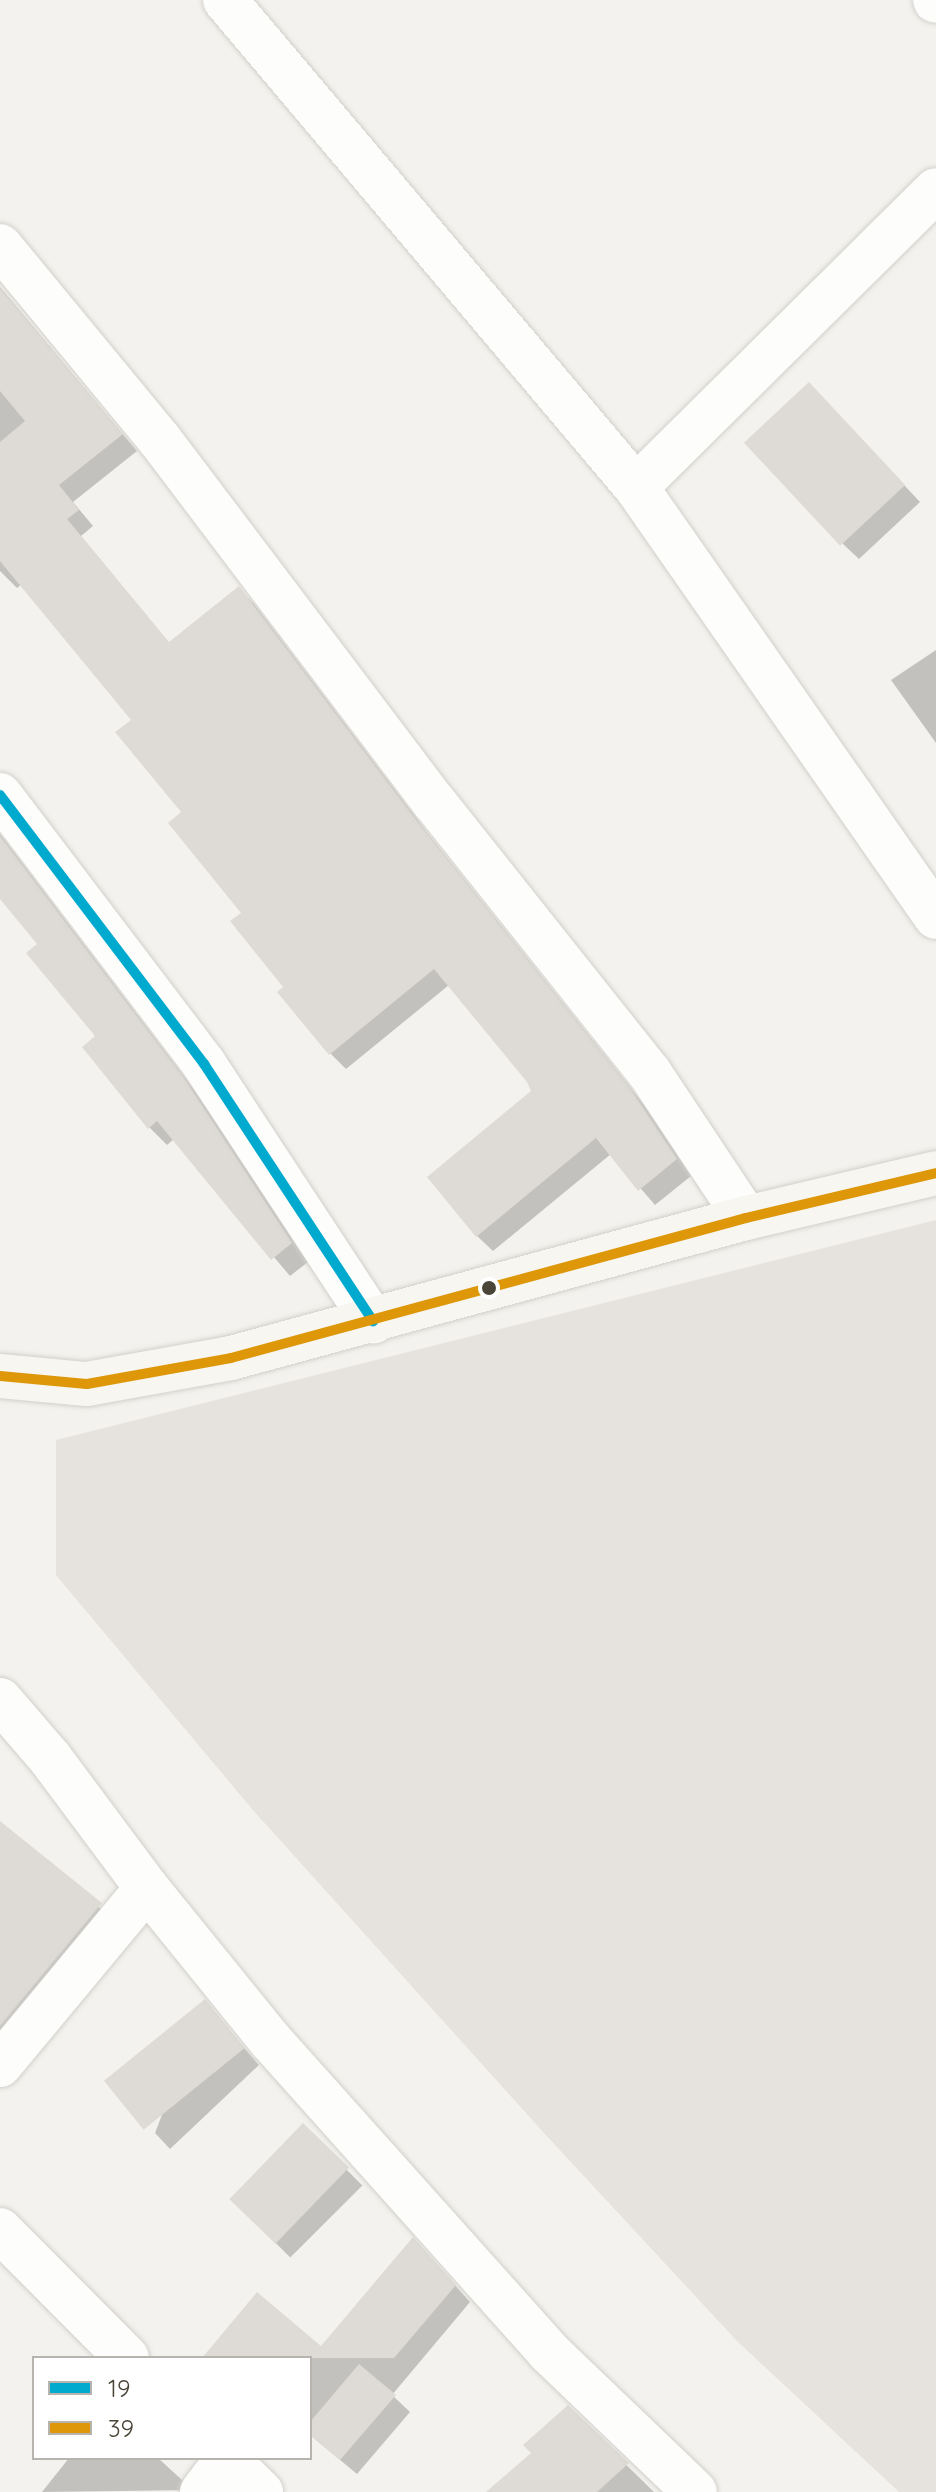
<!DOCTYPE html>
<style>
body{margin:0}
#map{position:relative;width:936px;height:2492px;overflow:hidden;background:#f4f2ee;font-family:Quicksand,sans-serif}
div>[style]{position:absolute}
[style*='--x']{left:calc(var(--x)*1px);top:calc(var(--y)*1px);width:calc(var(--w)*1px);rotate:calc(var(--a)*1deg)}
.industrial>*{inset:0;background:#e6e2de}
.shadow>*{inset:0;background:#0003;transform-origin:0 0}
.building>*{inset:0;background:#dedbd6;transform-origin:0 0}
.roads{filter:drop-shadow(0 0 2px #d2d0cb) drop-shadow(0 0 2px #d2d0cb)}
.street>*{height:44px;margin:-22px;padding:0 22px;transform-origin:22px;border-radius:22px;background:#fdfdfc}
.secondary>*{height:44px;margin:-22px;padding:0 22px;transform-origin:22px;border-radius:22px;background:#f7f6f1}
.bus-1>*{height:10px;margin:-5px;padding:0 5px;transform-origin:5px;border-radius:5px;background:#00a9ce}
.bus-2>*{height:10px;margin:-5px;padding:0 5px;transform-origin:5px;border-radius:5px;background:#dd9709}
.dots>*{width:22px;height:22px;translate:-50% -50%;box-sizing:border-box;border:4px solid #fff;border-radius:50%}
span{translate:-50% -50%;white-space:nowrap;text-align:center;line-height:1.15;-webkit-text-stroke:7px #fff;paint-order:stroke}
.legend{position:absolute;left:32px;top:2356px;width:280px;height:104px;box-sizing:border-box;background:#fff;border:2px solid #b7b4b0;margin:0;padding:10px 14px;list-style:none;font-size:24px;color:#4b4439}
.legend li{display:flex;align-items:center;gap:16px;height:40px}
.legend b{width:40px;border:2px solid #b7b4b0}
</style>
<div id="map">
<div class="industrial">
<i style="clip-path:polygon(936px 1220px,936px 2492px,899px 2492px,737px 2341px,544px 2133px,252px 1809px,56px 1575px,56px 1440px)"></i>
</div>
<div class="shadow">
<i style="clip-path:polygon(0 287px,137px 451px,73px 502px,93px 526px,81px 536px,170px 644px,239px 588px,254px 604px,429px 835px,644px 1105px,691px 1176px,655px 1205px,611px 1154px,493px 1251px,477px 1236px,534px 1092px,529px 1081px,449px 985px,346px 1069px,330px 1053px,286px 987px,134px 720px,22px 584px,17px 588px,0 571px)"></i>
<i style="clip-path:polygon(824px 400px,920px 502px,859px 559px,843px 544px)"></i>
<i style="clip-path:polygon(936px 650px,936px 743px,891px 680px)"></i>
<i style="clip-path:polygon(0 834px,201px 1099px,308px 1262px,290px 1276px,174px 1139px,167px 1145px,149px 1127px,40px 944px,0 897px)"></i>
<i style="clip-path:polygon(0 1824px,119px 1924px,0 2060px)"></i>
<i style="clip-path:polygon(205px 2002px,259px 2065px,170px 2149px,155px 2133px)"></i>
<i style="left:303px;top:2126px;width:84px;height:102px;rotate:45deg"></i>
<i style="clip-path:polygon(428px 2255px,470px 2302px,392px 2395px,410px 2412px,357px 2474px,310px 2435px,310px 2358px,205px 2358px,321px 2349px)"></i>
<i style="clip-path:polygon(568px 2408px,654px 2492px,489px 2492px,533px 2454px)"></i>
<i style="clip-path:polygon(69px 2458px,158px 2458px,193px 2490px,42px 2492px)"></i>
</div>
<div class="building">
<i style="clip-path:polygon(0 288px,123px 434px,59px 485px,79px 510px,67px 519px,169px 642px,239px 586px,414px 817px,629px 1087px,677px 1159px,638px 1191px,596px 1138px,476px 1237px,427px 1177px,531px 1091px,527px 1082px,434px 969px,329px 1055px,277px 992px,283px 987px,230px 921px,241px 913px,168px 823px,181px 812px,115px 732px,131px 720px,0 561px,0 442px,25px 421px,0 391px)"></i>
<i style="left:809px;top:382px;width:141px;height:89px;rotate:47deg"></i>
<i style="clip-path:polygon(0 836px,184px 1078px,292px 1243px,271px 1260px,157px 1121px,148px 1129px,82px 1047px,95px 1036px,26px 953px,37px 944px,0 899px)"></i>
<i style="clip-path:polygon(0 1821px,102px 1903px,0 2026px)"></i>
<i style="left:205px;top:1999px;width:63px;height:130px;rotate:51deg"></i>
<i style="left:303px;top:2123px;width:64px;height:106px;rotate:44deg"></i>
<i style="clip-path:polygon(413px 2237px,456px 2285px,394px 2358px,202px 2358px,257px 2292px,321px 2346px)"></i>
<i style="clip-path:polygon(359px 2364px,396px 2395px,340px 2460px,310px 2435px,310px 2422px)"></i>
<i style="clip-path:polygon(568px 2405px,629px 2463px,597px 2492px,486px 2492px,531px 2453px,523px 2445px)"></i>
</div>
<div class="roads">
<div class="street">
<i style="--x:225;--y:0;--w:637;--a:49.84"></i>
<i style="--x:636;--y:487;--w:524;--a:55.1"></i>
<i style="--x:935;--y:0;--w:1;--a:45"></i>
<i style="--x:0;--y:246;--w:251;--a:50.5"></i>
<i style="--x:160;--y:440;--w:454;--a:52.9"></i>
<i style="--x:434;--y:802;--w:345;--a:51.5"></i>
<i style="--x:649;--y:1072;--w:175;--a:56.4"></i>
<i style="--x:636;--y:487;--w:422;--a:-44.7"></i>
<i style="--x:0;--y:795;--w:338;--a:52.8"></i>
<i style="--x:204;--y:1064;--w:308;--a:56.7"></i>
<i style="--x:0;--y:1700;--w:77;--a:49.2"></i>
<i style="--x:50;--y:1758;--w:162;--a:53.3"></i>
<i style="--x:147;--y:1888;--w:197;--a:51"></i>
<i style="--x:271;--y:2041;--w:417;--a:48.2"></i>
<i style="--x:549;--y:2352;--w:202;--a:43.8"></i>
<i style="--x:0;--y:2065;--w:230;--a:-50.3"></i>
<i style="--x:0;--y:2230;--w:180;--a:45.2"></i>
<i style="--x:226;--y:2458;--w:49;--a:44.2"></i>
<i style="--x:202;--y:2492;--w:41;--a:-52.9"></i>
</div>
<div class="secondary">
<i style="--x:0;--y:1376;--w:87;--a:5.3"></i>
<i style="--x:87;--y:1384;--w:146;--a:-10.2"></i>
<i style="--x:231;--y:1358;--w:534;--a:-15.21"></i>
<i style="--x:746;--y:1218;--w:195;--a:-13.3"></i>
</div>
</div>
<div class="bus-1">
<i style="--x:0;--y:795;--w:338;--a:52.8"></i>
<i style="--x:204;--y:1064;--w:308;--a:56.7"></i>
</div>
<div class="bus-2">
<i style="--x:0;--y:1376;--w:87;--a:5.3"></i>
<i style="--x:87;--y:1384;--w:146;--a:-10.2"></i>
<i style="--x:231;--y:1358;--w:534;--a:-15.21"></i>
<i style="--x:746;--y:1218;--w:195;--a:-13.3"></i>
</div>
<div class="dots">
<i style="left:489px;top:1288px;background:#4b4439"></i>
</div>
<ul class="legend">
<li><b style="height:10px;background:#00a9ce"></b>19</li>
<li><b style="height:10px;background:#dd9709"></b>39</li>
</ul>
</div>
